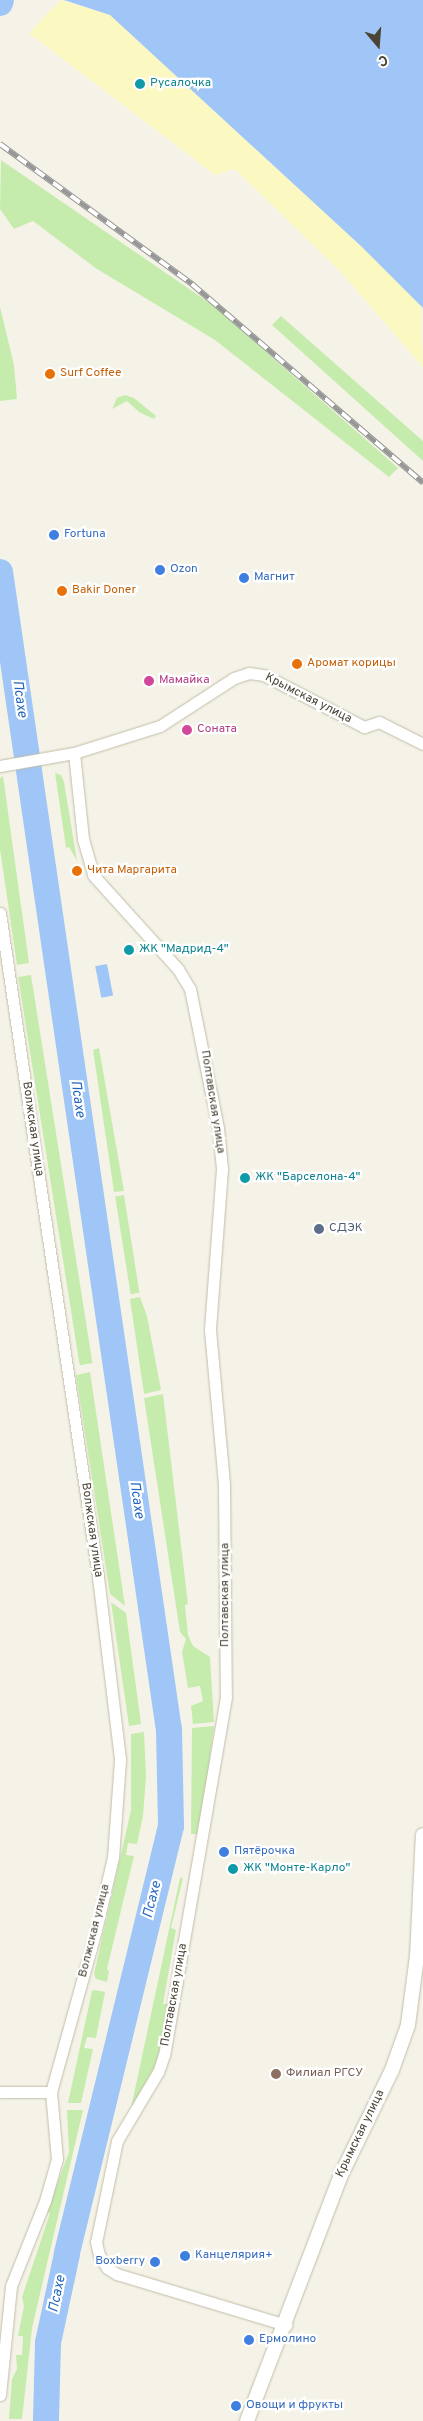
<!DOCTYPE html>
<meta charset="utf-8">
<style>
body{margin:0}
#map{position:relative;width:423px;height:2421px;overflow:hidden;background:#f5f3e7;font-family:Overpass,sans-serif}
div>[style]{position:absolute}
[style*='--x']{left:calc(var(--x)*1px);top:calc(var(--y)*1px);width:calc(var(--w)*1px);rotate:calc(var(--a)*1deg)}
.green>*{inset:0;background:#c6ecad;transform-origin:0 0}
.sand>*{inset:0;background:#fcf8c1}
.water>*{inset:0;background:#9fc6f6;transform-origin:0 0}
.river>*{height:26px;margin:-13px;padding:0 13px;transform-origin:13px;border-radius:13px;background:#9fc6f6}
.roads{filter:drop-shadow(0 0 1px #c1bda9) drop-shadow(0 0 1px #c1bda9)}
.minor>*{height:11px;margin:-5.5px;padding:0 5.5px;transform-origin:5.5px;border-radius:5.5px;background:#fff}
.tertiary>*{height:14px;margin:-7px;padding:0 7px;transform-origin:7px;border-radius:7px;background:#fff}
.rail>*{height:5.5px;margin-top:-2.75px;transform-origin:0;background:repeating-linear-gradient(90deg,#fff 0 11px,#979797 0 22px);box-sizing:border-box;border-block:1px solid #979797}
.dots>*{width:14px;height:14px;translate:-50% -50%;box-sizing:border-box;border:2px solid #fff;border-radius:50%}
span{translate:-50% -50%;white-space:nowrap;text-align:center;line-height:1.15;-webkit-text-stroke:4.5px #fff;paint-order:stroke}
.culture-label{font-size:12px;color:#0d838f}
.left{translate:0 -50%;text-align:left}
.food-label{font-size:12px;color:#c56008}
.shop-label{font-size:12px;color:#366cbe}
.right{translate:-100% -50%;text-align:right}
.hotel-label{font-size:12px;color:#b23c85}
.street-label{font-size:12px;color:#494435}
.service-label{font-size:12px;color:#4e5e75}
.education-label{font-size:12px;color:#785e54}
.water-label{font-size:14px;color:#2567be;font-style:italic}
.north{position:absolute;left:353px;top:20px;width:50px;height:50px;-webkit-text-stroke:4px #fff;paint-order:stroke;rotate:162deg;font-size:14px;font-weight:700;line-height:20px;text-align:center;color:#494435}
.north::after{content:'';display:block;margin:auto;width:18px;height:22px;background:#494435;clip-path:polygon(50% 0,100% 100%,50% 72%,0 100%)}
</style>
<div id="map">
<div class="green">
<i style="clip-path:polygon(1px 160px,214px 306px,398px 468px,389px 477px,215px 340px,97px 269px,33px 221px,14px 229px,0 209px)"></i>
<i style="clip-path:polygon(0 307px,14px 365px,17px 399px,0 401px)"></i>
<i style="clip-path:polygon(281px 316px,423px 441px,423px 461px,272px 325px)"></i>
<i style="clip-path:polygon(125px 395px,134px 398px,156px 416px,154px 419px,139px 412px,127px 401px,112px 409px,117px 398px)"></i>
<i style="clip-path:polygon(55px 773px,61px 775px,64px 782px,77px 861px,69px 847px,66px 848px)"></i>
<i style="clip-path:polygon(3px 776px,29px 963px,17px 965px,0 849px,0 778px)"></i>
<i style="left:31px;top:975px;width:393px;height:13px;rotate:81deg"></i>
<i style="clip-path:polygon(99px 1048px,124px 1191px,114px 1192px,93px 1050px)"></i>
<i style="left:124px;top:1195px;width:99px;height:9px;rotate:81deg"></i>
<i style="clip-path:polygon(140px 1297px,147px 1316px,161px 1390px,144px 1394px,130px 1299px)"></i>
<i style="clip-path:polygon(90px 1372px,125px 1606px,110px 1594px,76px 1375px)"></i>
<i style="clip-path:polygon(163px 1394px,188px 1604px,185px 1605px,188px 1635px,193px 1646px,210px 1657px,214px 1722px,193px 1724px,191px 1706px,203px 1701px,200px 1686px,188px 1688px,182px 1652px,186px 1639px,180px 1632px,144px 1398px)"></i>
<i style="clip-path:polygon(111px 1602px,126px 1613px,141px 1724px,129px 1726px)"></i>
<i style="clip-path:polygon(214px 1726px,200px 1834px,191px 1834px,192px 1728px)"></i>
<i style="clip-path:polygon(144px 1732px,146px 1777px,143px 1816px,137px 1844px,128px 1843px,126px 1855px,134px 1856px,107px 1969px,109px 1971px,107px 1982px,96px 1979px,94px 1974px,131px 1810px,131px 1734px)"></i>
<i style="clip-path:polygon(180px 1878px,183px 1878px,171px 1928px,176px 1930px,163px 2004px,169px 2004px,166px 2025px,155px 2066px,131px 2108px)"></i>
<i style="clip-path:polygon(95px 1990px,105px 1992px,96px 2038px,87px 2037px,84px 2048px,93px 2049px,81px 2103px,68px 2103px,92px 1991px)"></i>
<i style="clip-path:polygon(67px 2110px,83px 2110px,32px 2328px,22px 2419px,9px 2419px,12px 2379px,17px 2369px,16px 2355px,22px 2355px,23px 2336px,18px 2336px,24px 2306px,22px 2297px,50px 2213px,47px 2212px,69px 2152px)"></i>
</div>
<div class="sand">
<i style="clip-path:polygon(61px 0,110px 15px,362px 247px,421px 306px,423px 367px,339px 270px,235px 169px,215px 175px,29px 33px)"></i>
</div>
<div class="water">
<i style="clip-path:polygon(64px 0,423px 0,423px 308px,362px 247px,110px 15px)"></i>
<i style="left:107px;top:964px;width:32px;height:12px;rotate:79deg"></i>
</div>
<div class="river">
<i style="--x:0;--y:3;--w:3;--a:-72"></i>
<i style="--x:0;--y:572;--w:1170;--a:81.7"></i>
<i style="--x:169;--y:1730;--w:96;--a:88.8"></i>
<i style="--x:171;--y:1826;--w:440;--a:103.7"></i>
<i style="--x:67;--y:2254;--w:91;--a:102.1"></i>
<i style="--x:48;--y:2343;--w:78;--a:91.5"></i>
</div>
<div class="roads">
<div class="minor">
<i style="--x:74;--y:753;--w:86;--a:84"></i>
<i style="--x:83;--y:839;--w:37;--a:74"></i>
<i style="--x:93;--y:875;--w:127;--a:47.9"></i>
<i style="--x:178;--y:969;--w:23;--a:59"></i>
<i style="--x:190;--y:989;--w:142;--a:78.6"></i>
<i style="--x:218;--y:1128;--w:41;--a:84.4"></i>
<i style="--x:222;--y:1169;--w:161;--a:94.3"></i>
<i style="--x:210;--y:1330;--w:155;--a:84.8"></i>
<i style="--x:224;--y:1484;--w:213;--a:89.5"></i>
<i style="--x:226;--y:1697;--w:363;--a:99.8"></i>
<i style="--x:164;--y:2055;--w:18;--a:109"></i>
<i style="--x:158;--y:2072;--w:80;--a:120.7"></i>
<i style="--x:117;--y:2141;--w:103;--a:101.7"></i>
<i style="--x:96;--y:2242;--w:13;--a:77"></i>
<i style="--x:99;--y:2255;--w:15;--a:58"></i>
<i style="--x:107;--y:2268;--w:12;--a:31"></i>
<i style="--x:117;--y:2274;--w:177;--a:16.8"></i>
<i style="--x:0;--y:766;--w:75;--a:-10"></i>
<i style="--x:74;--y:753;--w:90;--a:-17.4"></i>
<i style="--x:160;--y:726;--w:88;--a:-33"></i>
<i style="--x:234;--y:678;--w:16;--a:-18"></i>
<i style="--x:249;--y:673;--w:15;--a:8"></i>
<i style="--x:264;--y:675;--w:113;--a:27.5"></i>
<i style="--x:364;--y:727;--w:16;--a:-18"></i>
<i style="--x:379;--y:722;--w:49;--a:26.6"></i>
<i style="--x:0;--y:913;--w:671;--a:81.6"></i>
<i style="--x:98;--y:1577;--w:184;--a:83.1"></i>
<i style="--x:120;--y:1760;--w:97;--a:94.1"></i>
<i style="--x:113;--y:1857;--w:75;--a:103.1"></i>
<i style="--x:96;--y:1930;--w:168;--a:105.5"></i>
<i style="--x:51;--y:2092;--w:51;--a:180"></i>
<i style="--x:0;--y:2395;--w:110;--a:-84.2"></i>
<i style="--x:11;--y:2286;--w:92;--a:-68.2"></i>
<i style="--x:45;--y:2201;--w:44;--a:-74.1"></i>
<i style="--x:57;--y:2159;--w:67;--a:-95.1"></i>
</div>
<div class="tertiary">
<i style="--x:247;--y:2421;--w:261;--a:-69.1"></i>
<i style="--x:340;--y:2177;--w:119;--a:-64.1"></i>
<i style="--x:392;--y:2070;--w:48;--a:-70.4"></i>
<i style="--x:408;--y:2025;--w:70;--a:-82.6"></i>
<i style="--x:417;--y:1956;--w:121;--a:-87.2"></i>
</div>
</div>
<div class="rail">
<i style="--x:0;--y:144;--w:238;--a:36.1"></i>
<i style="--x:192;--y:284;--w:305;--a:40.7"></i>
</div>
<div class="dots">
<i style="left:140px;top:84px;background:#0f9aa8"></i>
<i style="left:50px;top:374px;background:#e8710a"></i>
<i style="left:54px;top:535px;background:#3f7fe0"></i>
<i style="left:160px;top:570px;background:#3f7fe0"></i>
<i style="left:244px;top:578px;background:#3f7fe0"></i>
<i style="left:62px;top:591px;background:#e8710a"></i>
<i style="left:297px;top:664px;background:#e8710a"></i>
<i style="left:149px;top:681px;background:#d1479c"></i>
<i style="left:187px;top:730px;background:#d1479c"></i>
<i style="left:77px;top:871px;background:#e8710a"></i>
<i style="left:129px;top:950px;background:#0f9aa8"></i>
<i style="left:245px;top:1178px;background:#0f9aa8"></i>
<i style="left:319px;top:1229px;background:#5c6f8a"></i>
<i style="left:224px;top:1852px;background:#3f7fe0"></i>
<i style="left:233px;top:1869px;background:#0f9aa8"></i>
<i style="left:276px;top:2074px;background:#8d6e63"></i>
<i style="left:185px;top:2256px;background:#3f7fe0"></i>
<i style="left:155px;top:2262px;background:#3f7fe0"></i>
<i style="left:249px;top:2340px;background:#3f7fe0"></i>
<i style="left:236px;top:2406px;background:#3f7fe0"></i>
</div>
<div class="culture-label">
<span class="left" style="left:150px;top:84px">Русалочка</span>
<span class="left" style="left:139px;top:950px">ЖК "Мадрид-4"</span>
<span class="left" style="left:255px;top:1178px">ЖК "Барселона-4"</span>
<span class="left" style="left:243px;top:1869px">ЖК "Монте-Карло"</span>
</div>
<div class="food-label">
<span class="left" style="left:60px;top:374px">Surf Coffee</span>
<span class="left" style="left:72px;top:591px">Bakir Doner</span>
<span class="left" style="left:307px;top:664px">Аромат корицы</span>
<span class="left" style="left:87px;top:871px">Чита Маргарита</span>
</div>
<div class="shop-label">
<span class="left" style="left:64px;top:535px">Fortuna</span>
<span class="left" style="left:170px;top:570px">Ozon</span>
<span class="left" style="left:254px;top:578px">Магнит</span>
<span class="left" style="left:234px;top:1852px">Пятёрочка</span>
<span class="left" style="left:195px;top:2256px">Канцелярия+</span>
<span class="right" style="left:145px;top:2262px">Boxberry</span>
<span class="left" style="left:259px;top:2340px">Ермолино</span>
<span class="left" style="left:246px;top:2406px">Овощи и фрукты</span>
</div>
<div class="hotel-label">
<span class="left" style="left:159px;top:681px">Мамайка</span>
<span class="left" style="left:197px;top:730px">Соната</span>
</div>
<div class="street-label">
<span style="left:308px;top:699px;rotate:27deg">Крымская улица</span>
<span style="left:212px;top:1102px;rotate:81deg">Полтавская улица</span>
<span style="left:32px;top:1129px;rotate:82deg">Волжская улица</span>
<span style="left:91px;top:1530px;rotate:82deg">Волжская улица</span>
<span style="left:226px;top:1595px;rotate:-90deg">Полтавская улица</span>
<span style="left:95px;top:1931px;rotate:-76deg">Волжская улица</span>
<span style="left:175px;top:1995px;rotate:-80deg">Полтавская улица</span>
<span style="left:361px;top:2134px;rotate:-64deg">Крымская улица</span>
</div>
<div class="service-label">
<span class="left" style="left:329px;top:1229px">СДЭК</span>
</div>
<div class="education-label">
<span class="left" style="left:286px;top:2074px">Филиал РГСУ</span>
</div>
<div class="water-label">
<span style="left:19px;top:699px;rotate:82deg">Псахе</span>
<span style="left:77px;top:1099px;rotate:82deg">Псахе</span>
<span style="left:136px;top:1500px;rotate:82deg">Псахе</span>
<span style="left:153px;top:1900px;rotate:-76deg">Псахе</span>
<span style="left:58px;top:2294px;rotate:-78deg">Псахе</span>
</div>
<div class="north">С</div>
</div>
